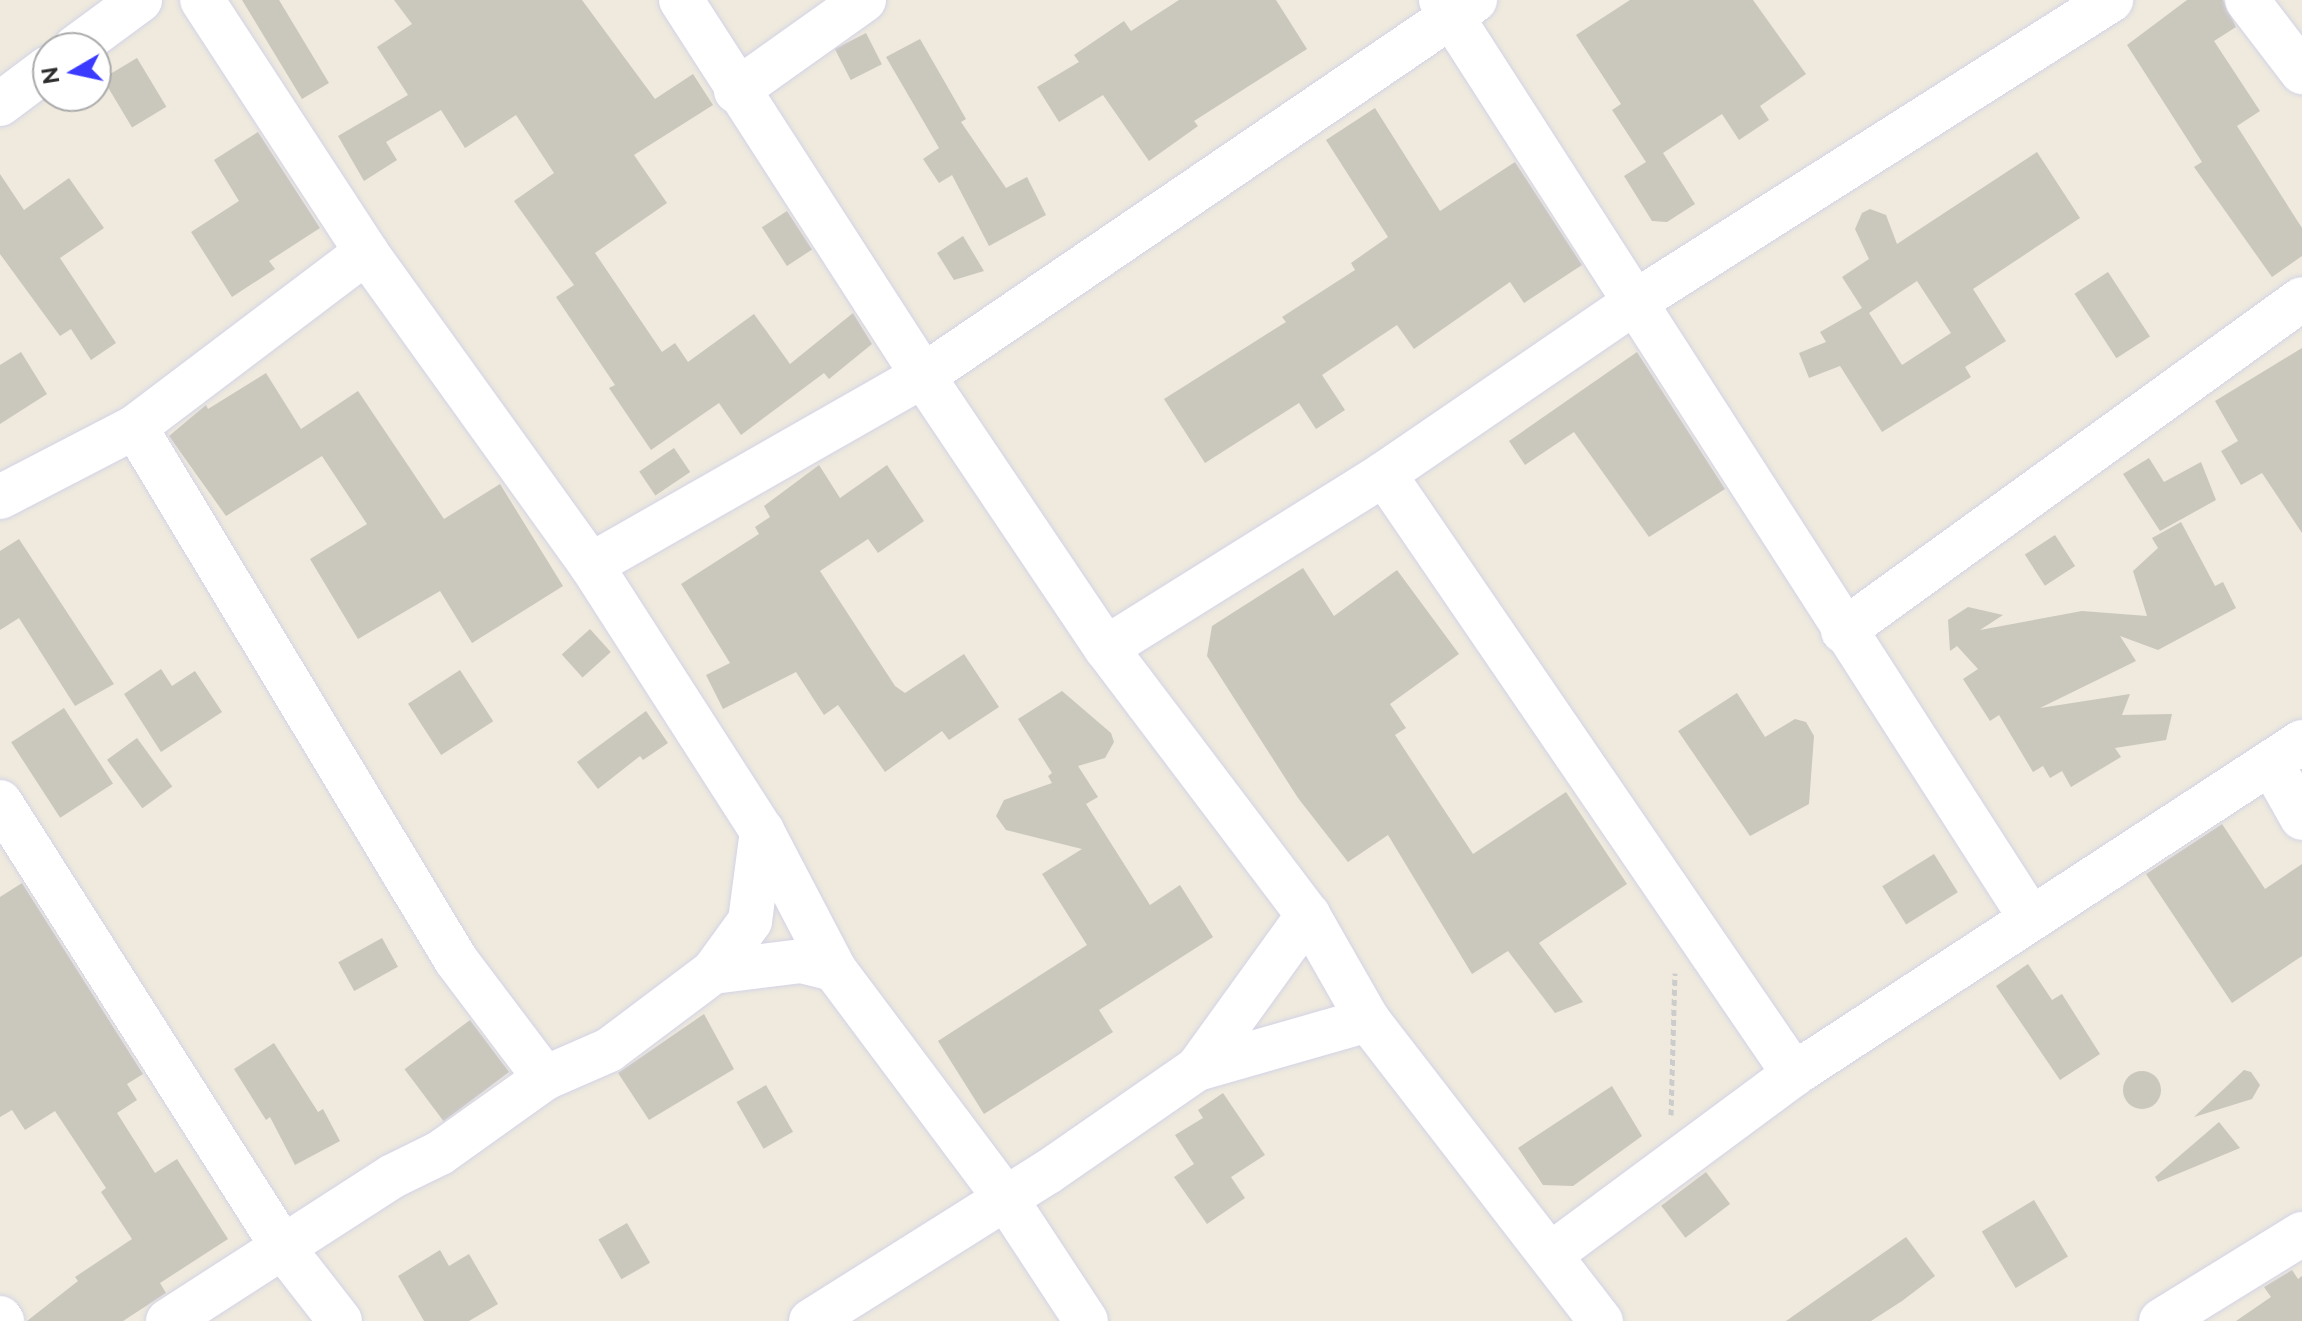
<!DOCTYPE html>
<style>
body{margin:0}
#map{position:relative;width:2302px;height:1321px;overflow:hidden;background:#efeadd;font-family:Raleway,sans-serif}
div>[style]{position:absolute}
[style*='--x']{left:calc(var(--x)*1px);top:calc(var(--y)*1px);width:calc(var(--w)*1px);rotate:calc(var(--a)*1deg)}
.building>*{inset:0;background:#cac7bd;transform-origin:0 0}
.round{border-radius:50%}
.path>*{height:5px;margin-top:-2.5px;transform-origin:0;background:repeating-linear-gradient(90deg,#ccc 0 6px,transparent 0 10px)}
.roads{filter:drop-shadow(0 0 2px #d3d3e6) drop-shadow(0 0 2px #d3d3e6)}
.minor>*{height:44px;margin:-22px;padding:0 22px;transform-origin:22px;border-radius:22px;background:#fff}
span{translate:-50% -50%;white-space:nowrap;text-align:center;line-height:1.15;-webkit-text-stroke:6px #fff;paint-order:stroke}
.north{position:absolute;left:32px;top:32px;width:80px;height:80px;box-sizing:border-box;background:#fff;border:2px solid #ababab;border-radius:50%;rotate:261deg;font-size:22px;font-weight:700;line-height:32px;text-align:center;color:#2c2c2c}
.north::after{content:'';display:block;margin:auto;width:28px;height:36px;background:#3a3bff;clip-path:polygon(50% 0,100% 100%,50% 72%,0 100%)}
</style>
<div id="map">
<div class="building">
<i style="clip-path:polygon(242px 0,279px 0,329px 83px,302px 99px)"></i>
<i style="clip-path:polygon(394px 0,582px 0,655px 99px,693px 74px,713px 105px,634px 155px,667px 203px,595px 253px,662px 352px,675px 343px,688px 362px,754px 314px,790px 364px,853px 313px,872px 344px,829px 379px,824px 373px,741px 435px,719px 403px,651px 450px,609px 388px,615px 385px,556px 297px,574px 285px,514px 201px,554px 173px,516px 115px,465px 148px,441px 110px,386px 142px,397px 160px,364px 181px,338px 136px,408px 95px,377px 47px,412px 24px)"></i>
<i style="clip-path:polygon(1179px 0,1276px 0,1307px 49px,1194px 121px,1198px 126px,1149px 161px,1103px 95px,1059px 122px,1037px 87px,1079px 62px,1074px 55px,1124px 21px,1131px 31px)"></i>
<i style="clip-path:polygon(1630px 0,1753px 0,1806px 74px,1760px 106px,1769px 120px,1739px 140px,1722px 114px,1663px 153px,1695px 204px,1667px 222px,1652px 221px,1624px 176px,1646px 162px,1612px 110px,1621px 104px,1576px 35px)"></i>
<i style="clip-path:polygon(2187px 0,2223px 0,2236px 27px,2214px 41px,2260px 111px,2237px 126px,2302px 228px,2302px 256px,2272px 277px,2194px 167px,2202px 162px,2127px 45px)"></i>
<i style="left:866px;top:33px;width:35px;height:35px;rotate:63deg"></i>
<i style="clip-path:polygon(920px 39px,966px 119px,961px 122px,1006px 188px,1027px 177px,1046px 215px,989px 246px,952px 175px,939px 183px,923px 159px,939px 148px,886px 57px)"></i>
<i style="left:137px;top:58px;width:57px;height:40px;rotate:59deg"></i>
<i style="clip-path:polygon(1375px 108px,1440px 211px,1515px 162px,1582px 265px,1524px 303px,1510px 282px,1414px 349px,1397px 325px,1322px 375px,1345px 410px,1316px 429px,1299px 403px,1205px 463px,1164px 399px,1286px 322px,1282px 317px,1355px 270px,1351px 263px,1388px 237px,1326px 140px)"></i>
<i style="clip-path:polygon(258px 132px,320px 228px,269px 261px,275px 269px,232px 297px,191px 232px,239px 201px,214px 160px)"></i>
<i style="clip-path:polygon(evenodd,2037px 152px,2080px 218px,1973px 289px,2006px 341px,1965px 367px,1971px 377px,1882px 432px,1840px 366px,1809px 378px,1799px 353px,1826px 342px,1820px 332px,1862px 308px,1842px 277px,1869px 259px,1855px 229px,1862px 213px,1870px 209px,1886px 215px,1897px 244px,2037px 152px,1917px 281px,1951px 333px,1902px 365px,1869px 313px,1917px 281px)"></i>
<i style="clip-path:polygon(0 174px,24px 210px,69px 178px,104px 228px,60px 258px,116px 343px,91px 360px,71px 329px,60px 336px,0 254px)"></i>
<i style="left:787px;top:211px;width:46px;height:30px;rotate:57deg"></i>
<i style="clip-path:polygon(963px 236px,984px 271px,954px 280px,937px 253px)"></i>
<i style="left:2108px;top:272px;width:77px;height:40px;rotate:57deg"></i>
<i style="clip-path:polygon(2302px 348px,2302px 533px,2262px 473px,2241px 485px,2221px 451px,2238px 441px,2215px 401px)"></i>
<i style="clip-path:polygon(21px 352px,47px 394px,0 424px,0 365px)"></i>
<i style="clip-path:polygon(1637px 352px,1725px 489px,1649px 537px,1574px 432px,1525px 465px,1509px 441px)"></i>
<i style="clip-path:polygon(266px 373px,301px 429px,358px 391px,444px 519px,500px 484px,563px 586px,472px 643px,440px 591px,358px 639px,310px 559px,367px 524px,322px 456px,226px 516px,169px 436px,206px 405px,208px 409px)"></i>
<i style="left:674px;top:448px;width:29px;height:42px;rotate:56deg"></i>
<i style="clip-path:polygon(2149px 458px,2164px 482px,2201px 462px,2216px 500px,2160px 531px,2123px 474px)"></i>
<i style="clip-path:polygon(819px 465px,840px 498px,887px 465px,924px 521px,878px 553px,868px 539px,820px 571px,895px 686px,905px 693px,964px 654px,999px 707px,949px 740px,942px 731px,885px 772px,838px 705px,824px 715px,796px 672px,723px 709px,706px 675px,730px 663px,681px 584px,759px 534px,755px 527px,770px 517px,764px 506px)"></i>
<i style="clip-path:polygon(2181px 522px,2215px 586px,2223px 582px,2236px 608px,2158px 650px,2120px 636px,2136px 661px,2040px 708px,2130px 694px,2122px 715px,2172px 714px,2166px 740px,2115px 748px,2121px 757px,2071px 787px,2062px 771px,2050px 778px,2043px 766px,2033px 772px,1999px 715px,1990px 721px,1963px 679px,1978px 669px,1957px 646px,1950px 651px,1948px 620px,1968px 607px,2003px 615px,1980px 630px,2082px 611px,2147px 616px,2133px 571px,2158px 548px,2152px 538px)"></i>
<i style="left:2055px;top:535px;width:37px;height:36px;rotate:57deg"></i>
<i style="clip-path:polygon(19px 539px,114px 684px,75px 706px,19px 618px,0 630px,0 551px)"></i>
<i style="clip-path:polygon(1303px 568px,1334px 616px,1397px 570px,1459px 654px,1390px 704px,1406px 728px,1395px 735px,1473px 854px,1566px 792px,1627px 884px,1539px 943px,1583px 1002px,1555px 1013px,1508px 951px,1472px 974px,1388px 835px,1348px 862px,1298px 798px,1207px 656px,1212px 626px)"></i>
<i style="left:590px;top:629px;width:31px;height:38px;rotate:48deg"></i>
<i style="clip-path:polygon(161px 669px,172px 686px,195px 671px,222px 712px,161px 752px,124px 694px)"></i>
<i style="left:460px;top:670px;width:61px;height:62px;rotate:57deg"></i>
<i style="clip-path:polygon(1062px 691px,1111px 733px,1114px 742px,1105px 758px,1078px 766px,1098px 797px,1086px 804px,1150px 905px,1180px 885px,1213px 937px,1099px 1010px,1113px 1032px,984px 1114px,938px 1041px,1087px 945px,1042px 874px,1082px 849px,1006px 830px,996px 816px,1004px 800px,1052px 783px,1048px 776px,1052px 773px,1018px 719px)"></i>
<i style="clip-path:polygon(1737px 693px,1765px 737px,1795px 719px,1806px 722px,1814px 736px,1809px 804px,1750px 836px,1678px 731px)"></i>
<i style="left:64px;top:708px;width:90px;height:63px;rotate:57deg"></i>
<i style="clip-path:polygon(646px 711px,668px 743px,643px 760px,640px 756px,598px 789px,577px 762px)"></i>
<i style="left:137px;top:738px;width:60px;height:37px;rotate:54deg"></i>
<i style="clip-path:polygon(2222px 824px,2265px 889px,2302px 864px,2302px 956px,2232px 1003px,2146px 874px)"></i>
<i style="left:1934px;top:854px;width:45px;height:61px;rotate:58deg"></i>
<i style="clip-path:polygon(22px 883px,143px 1074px,127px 1084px,137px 1100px,117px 1113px,155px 1173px,177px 1159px,228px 1239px,160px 1283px,166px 1293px,123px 1321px,27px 1321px,78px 1281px,75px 1277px,132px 1239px,101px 1192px,106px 1188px,55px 1111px,25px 1130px,12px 1110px,0 1117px,0 897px)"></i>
<i style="left:382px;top:938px;width:33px;height:50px;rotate:61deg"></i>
<i style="clip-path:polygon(2028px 964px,2052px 1000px,2062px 994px,2100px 1054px,2060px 1080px,1996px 986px)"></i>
<i style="clip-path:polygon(704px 1014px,734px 1069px,649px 1120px,618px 1073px)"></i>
<i style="left:470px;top:1020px;width:65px;height:82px;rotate:53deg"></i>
<i style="clip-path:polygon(274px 1043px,318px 1112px,323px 1109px,340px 1141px,295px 1165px,270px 1117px,266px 1120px,234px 1069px)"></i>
<i style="clip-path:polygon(2244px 1070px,2251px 1072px,2260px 1085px,2252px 1099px,2194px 1117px)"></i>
<i class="round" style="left:2123px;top:1071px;width:38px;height:38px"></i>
<i style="left:766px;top:1085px;width:54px;height:34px;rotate:60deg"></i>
<i style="clip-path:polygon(1612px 1086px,1642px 1136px,1573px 1186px,1543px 1185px,1518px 1148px)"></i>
<i style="clip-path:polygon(1223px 1093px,1265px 1155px,1231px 1177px,1245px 1198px,1207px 1224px,1174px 1177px,1194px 1164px,1175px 1135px,1203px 1118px,1198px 1110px)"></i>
<i style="clip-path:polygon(2219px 1122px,2240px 1148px,2158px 1182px,2155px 1177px)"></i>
<i style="left:1706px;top:1172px;width:40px;height:56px;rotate:53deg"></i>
<i style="left:2034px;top:1200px;width:66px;height:61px;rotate:59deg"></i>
<i style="left:627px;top:1223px;width:46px;height:33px;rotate:60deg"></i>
<i style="clip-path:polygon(1906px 1237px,1935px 1276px,1902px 1301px,1871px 1321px,1786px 1321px)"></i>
<i style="clip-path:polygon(440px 1250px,449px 1266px,469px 1254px,498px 1304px,469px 1321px,424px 1321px,398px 1276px)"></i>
<i style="clip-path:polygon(2292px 1270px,2298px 1279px,2302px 1276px,2302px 1321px,2236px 1321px,2271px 1297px,2264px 1287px)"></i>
</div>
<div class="path">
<i style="--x:1671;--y:1115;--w:142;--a:-88.4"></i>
</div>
<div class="roads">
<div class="minor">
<i style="--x:202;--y:0;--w:301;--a:56.9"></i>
<i style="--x:366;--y:252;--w:385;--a:54.3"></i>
<i style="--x:591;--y:565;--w:316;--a:57.3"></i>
<i style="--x:762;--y:831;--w:156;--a:62.4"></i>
<i style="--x:834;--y:969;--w:284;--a:53.2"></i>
<i style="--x:1004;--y:1196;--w:149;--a:56.7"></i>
<i style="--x:681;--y:0;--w:447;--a:57.2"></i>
<i style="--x:923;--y:376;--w:328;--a:56.1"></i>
<i style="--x:1106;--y:648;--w:335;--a:52.9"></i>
<i style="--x:1308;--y:915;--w:121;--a:60.3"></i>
<i style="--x:1368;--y:1020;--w:381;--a:52.3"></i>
<i style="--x:1441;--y:0;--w:1090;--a:57.29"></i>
<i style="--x:2247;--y:0;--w:91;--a:52.6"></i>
<i style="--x:75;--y:48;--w:81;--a:-36.4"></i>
<i style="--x:736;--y:91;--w:157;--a:-35.4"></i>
<i style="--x:0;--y:104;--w:60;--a:-36.9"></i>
<i style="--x:135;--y:427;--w:622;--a:58.94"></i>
<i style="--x:456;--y:960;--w:148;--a:53"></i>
<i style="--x:1384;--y:474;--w:727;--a:55.65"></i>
<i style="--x:0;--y:497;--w:152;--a:-27.4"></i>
<i style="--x:135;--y:427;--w:290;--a:-37.1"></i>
<i style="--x:591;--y:565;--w:382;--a:-29.7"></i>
<i style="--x:923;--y:376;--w:668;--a:-34.26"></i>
<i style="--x:1843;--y:631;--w:566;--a:-35.88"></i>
<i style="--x:1106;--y:648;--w:328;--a:-32"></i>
<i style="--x:1384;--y:474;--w:304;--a:-34.4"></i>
<i style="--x:1635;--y:302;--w:564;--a:-32.39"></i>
<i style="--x:2271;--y:763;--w:63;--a:60.6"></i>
<i style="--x:0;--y:802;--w:530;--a:57.57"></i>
<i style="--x:284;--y:1249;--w:91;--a:52.1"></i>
<i style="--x:713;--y:972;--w:89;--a:-7.1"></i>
<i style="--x:801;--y:961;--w:34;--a:14"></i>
<i style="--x:1197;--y:1069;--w:190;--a:-54.2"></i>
<i style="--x:1551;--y:1254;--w:302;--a:-36.5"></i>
<i style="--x:1794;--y:1074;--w:607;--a:-33.17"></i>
<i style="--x:0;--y:1318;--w:4;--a:56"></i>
<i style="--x:168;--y:1321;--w:268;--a:-32.8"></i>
<i style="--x:393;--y:1176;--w:52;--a:-26.1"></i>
<i style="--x:440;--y:1153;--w:129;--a:-35.5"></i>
<i style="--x:545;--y:1078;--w:70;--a:-23.6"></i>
<i style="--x:609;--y:1050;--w:130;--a:-36.9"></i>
<i style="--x:713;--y:972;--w:63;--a:-54"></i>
<i style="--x:750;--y:921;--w:91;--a:-82.4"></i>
<i style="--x:811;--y:1321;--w:280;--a:-32.2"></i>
<i style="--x:1048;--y:1172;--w:181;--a:-34.7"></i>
<i style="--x:1197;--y:1069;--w:178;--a:-16"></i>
<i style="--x:2161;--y:1321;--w:166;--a:-31.7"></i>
</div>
</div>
<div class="north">N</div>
</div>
